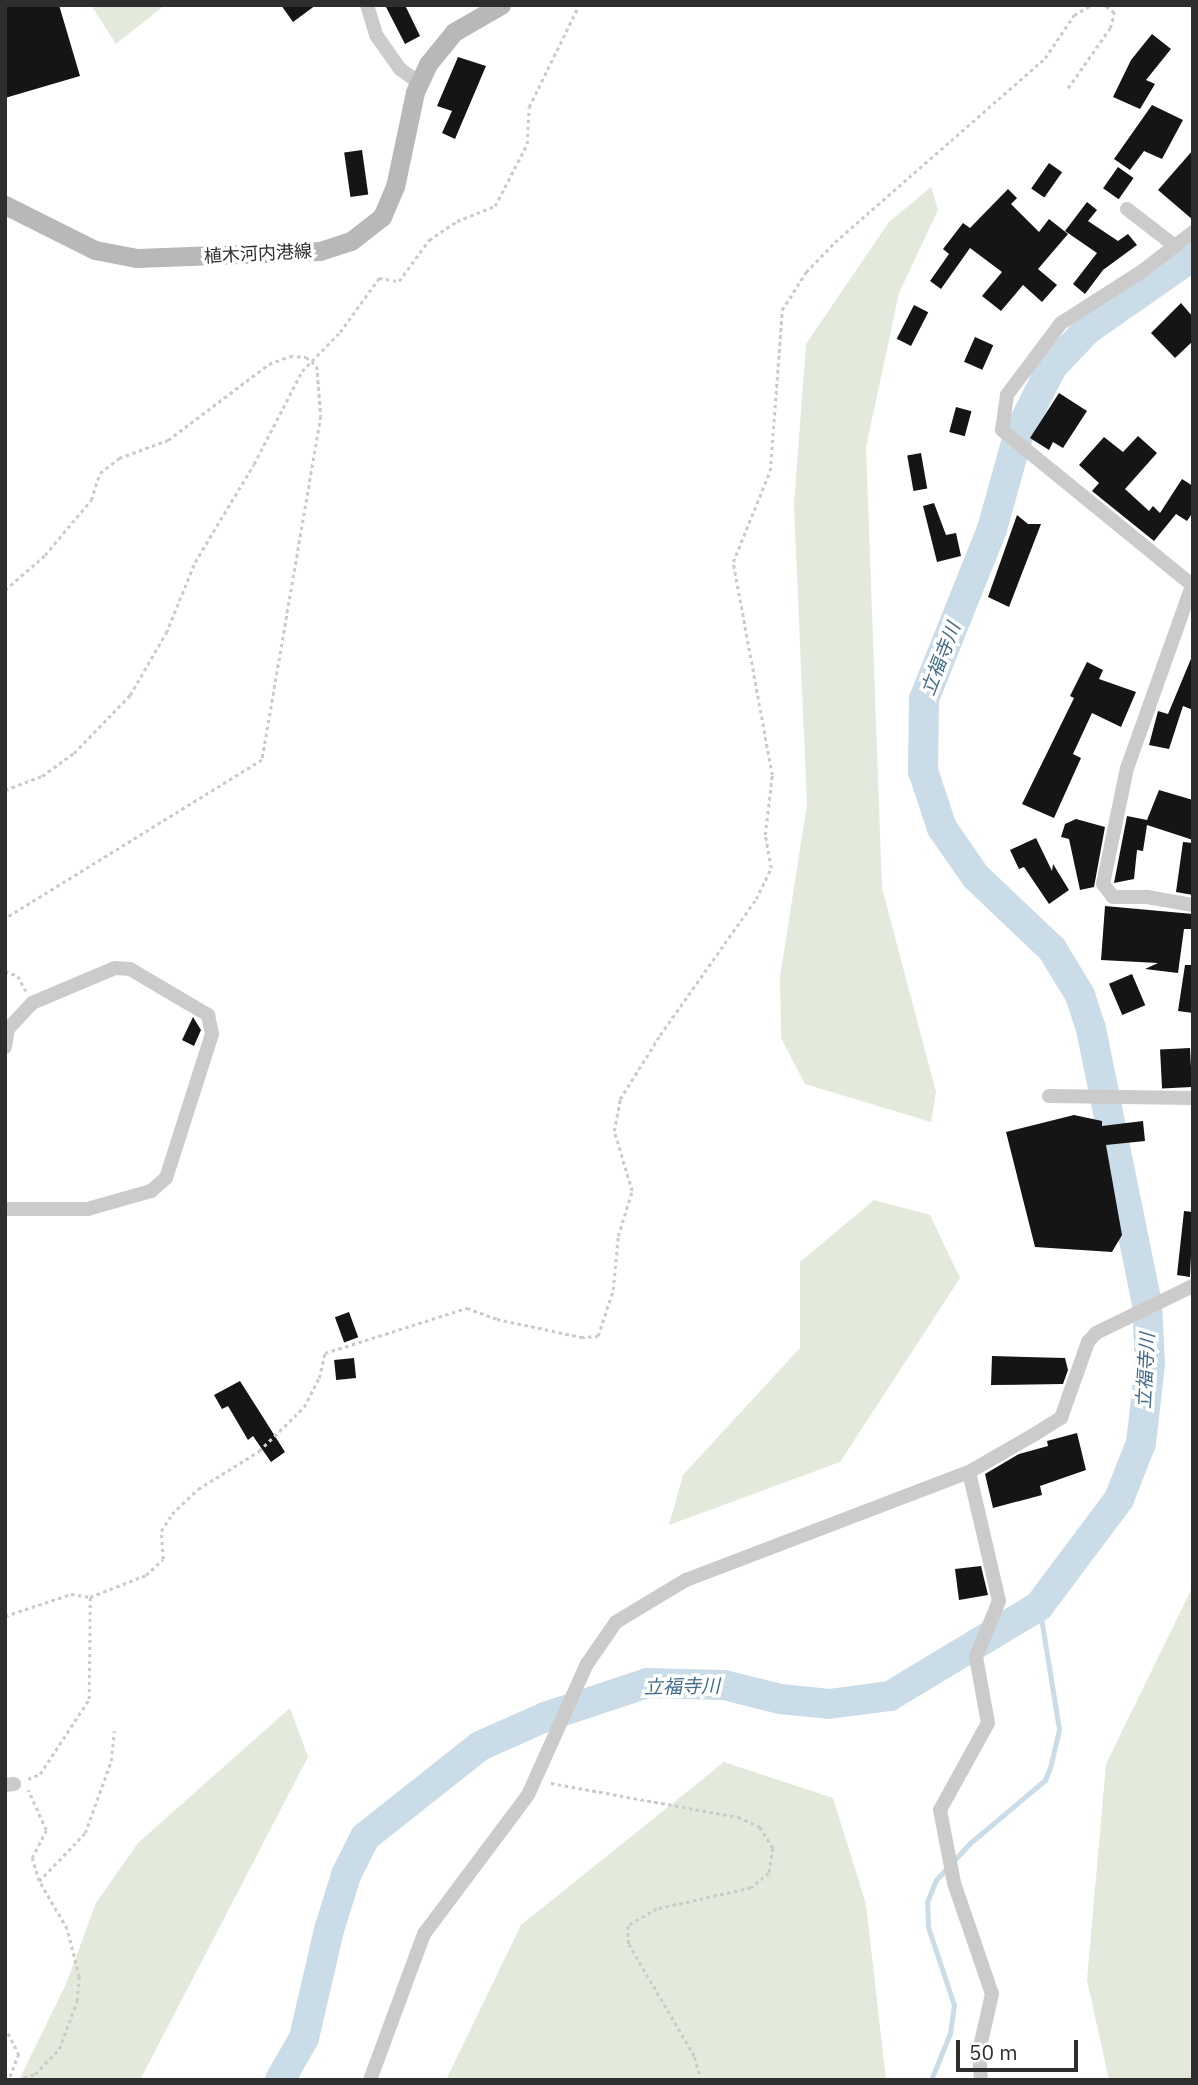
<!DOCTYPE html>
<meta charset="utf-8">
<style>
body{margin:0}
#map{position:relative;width:1198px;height:2085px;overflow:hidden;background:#fff;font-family:"IBM Plex Sans","Noto Sans JP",sans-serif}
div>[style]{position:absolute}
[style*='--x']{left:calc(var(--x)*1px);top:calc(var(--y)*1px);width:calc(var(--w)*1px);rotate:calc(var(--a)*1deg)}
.green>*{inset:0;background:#e3eadc}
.stream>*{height:5px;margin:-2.5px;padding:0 2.5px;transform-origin:2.5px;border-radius:2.5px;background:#cadce8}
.river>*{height:30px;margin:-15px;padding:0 15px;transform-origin:15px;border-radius:15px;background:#cadce8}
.building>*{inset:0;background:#151515;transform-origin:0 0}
.path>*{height:2.5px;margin-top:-1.25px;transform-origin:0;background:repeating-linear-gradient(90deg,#cbcbcb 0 3.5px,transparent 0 7px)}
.minor>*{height:14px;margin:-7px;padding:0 7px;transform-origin:7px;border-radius:7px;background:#cbcbcb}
.secondary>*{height:19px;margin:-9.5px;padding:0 9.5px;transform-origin:9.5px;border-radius:9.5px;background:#b8b8b8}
span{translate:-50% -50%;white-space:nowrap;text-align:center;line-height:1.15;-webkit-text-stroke:7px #fff;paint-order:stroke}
.street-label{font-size:18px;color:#2e2e2e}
.water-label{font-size:19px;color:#426c89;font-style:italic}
.frame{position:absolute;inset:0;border:7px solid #2e2e2e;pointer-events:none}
.scale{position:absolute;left:956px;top:2040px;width:122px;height:32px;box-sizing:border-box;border:4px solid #2e2e2e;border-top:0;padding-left:9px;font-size:21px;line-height:24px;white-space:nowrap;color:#2e2e2e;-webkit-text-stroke:5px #fff;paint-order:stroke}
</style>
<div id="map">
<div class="green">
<i style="clip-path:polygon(91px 5px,165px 5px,116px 44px)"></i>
<i style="clip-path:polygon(931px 187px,938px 210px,899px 293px,866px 447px,882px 888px,936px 1092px,931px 1122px,805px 1084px,781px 1038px,780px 977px,807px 804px,794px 505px,806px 344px,889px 222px)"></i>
<i style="clip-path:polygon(874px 1200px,930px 1215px,960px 1278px,840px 1462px,669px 1525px,683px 1475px,800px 1348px,800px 1262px)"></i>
<i style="clip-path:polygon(1193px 1586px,1193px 2080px,1109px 2080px,1087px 1980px,1106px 1764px)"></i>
<i style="clip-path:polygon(290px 1708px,308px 1757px,140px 2080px,19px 2080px,66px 1984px,96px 1903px,138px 1843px)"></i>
<i style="clip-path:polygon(724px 1762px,833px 1798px,866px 1904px,886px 2080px,446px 2080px,521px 1925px)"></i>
</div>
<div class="stream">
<i style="--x:931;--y:2080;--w:51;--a:-68"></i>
<i style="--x:950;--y:2033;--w:28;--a:-82"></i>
<i style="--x:954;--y:2005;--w:82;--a:-108.4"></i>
<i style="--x:928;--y:1927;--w:25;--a:-92"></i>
<i style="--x:927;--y:1902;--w:24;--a:-68"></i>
<i style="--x:936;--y:1880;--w:50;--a:-47.4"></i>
<i style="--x:970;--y:1843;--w:98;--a:-40"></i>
<i style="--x:1045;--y:1780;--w:17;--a:-69"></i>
<i style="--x:1051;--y:1764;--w:36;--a:-77"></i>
<i style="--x:1059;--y:1729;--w:125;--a:-99.2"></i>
</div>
<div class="river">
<i style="--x:280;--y:2080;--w:48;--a:-60.3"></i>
<i style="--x:304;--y:2038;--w:111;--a:-77"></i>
<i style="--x:329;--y:1930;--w:58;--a:-72.8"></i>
<i style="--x:346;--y:1875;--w:42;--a:-63.4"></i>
<i style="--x:365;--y:1837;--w:147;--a:-38.4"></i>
<i style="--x:480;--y:1746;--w:71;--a:-24"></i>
<i style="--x:545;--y:1717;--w:108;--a:-18.4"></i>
<i style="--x:647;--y:1683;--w:77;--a:1.5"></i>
<i style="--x:724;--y:1685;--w:58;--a:14"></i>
<i style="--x:780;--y:1699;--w:49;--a:5.8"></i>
<i style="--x:829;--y:1704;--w:62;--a:-7.5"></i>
<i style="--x:890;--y:1696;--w:174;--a:-31.1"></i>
<i style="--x:1039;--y:1606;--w:134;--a:-53.2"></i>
<i style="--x:1119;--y:1499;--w:60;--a:-68.6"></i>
<i style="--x:1141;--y:1443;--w:80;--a:-83.5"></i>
<i style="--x:1150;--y:1364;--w:60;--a:-92.9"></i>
<i style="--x:1147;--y:1304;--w:281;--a:-101.5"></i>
<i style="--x:1091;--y:1029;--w:36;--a:-108"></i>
<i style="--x:1080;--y:995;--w:54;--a:-121.3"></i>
<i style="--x:1052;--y:949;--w:105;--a:-136.5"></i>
<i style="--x:976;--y:877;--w:60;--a:-124.8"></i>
<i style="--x:942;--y:828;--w:60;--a:-108.4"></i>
<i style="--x:923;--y:771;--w:72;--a:-89.2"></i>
<i style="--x:924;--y:699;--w:183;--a:-68.2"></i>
<i style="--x:992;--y:529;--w:101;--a:-74.4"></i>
<i style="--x:1019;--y:432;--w:73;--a:-63.1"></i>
<i style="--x:1052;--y:367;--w:51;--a:-46.6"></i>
<i style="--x:1087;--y:330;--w:129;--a:-34.9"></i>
</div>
<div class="building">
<i style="clip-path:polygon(5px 5px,59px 5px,80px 76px,5px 98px)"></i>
<i style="clip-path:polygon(281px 5px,316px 5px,293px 22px)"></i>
<i style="clip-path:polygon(385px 5px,405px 5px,420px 36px,405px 44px)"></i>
<i style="clip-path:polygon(1152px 34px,1171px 49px,1146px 80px,1155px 84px,1140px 109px,1113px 97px,1131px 60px)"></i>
<i style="clip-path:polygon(458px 57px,486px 66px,455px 139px,442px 133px,452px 111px,437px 106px)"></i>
<i style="clip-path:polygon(1152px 105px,1183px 120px,1162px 159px,1144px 151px,1130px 170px,1114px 159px)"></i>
<i style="left:362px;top:150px;width:45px;height:18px;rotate:82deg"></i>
<i style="clip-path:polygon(1193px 150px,1193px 220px,1158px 190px)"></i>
<i style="left:1049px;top:163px;width:16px;height:31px;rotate:35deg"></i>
<i style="left:1118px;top:167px;width:19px;height:26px;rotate:35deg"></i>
<i style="clip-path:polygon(1008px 189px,1017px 198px,1011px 204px,1039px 232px,1049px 219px,1068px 234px,1038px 269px,1057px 285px,1042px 302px,1023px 285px,1001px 311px,982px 296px,1002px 272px,970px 248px,941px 289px,930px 281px,949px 254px,943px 249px,963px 223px,970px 228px)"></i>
<i style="clip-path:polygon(1087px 202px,1097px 210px,1088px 221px,1118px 241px,1128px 234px,1137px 245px,1103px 270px,1085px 294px,1073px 284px,1097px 253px,1065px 231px)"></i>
<i style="clip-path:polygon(1181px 303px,1193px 317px,1193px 341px,1175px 358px,1151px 333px)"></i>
<i style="left:914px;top:305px;width:16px;height:38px;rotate:27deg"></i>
<i style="left:975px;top:337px;width:20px;height:27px;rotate:24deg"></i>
<i style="clip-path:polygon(1059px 393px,1087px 411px,1063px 448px,1053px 442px,1049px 450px,1030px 438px)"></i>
<i style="left:956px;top:407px;width:16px;height:26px;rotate:15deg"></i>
<i style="clip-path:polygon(1138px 436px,1157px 453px,1125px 489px,1149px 511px,1153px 506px,1160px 513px,1182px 479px,1193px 486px,1193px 512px,1187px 521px,1176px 514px,1154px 541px,1092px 491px,1099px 483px,1079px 465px,1104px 437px,1123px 452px)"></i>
<i style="left:921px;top:453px;width:36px;height:14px;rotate:80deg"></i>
<i style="clip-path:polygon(934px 503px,946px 535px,956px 533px,961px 556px,937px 562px,923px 506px)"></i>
<i style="clip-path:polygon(1017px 515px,1028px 524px,1041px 524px,1009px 607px,988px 597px)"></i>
<i style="clip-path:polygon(1193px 654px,1193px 710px,1183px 706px,1169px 749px,1149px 745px,1158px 711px,1168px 714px)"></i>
<i style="clip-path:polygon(1087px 662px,1103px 670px,1099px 679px,1136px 692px,1121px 727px,1092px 713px,1073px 754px,1081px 758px,1054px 818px,1022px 804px,1074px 698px,1070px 696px)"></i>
<i style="clip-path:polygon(1159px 790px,1193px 800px,1193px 840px,1147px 825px,1143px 851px,1137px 850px,1134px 879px,1114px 883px,1127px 816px,1147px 820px)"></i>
<i style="clip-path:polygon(1076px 819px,1105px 827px,1094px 887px,1080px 890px,1069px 839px,1061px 837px,1065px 824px)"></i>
<i style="clip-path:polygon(1036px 838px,1052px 871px,1053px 864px,1069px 890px,1049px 904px,1024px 867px,1019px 869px,1010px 850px)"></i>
<i style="clip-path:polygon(1183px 842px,1193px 843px,1193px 895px,1176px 892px)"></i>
<i style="clip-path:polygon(1105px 906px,1193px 914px,1193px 929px,1184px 929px,1178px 973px,1145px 969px,1158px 963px,1101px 960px)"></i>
<i style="clip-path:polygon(1185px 965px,1193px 965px,1193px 1013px,1178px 1011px)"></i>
<i style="left:1132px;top:974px;width:34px;height:25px;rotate:67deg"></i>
<i style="clip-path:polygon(193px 1017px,201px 1030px,194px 1046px,182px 1040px)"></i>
<i style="left:1190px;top:1048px;width:39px;height:30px;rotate:87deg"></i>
<i style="clip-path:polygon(1074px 1115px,1102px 1121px,1102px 1126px,1143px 1121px,1145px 1141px,1106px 1145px,1122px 1235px,1112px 1252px,1035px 1247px,1006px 1132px)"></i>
<i style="clip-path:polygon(1184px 1211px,1193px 1212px,1190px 1277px,1177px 1275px)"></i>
<i style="left:349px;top:1312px;width:27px;height:15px;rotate:70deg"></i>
<i style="clip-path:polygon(992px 1356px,1065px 1358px,1068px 1370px,1063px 1384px,991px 1385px)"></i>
<i style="left:354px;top:1358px;width:20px;height:20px;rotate:84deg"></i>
<i style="clip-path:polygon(240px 1381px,285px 1452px,271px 1462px,253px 1436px,248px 1440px,228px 1406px,222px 1409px,214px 1395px)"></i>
<i style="clip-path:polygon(1077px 1433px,1086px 1470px,1040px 1486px,1042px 1495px,993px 1508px,985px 1474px,1019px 1454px,1048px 1446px,1047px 1441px)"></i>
<i style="clip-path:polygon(981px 1566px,988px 1595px,959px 1600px,955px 1569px)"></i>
</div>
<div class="path">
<i style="--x:1068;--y:88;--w:73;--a:-55"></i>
<i style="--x:1110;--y:28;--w:16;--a:-75"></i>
<i style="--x:1114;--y:13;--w:13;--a:-141"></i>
<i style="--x:5;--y:590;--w:53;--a:-41.2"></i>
<i style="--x:45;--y:555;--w:72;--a:-50.1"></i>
<i style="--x:91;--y:500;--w:28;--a:-72"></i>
<i style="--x:100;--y:473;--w:24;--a:-38"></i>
<i style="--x:119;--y:458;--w:52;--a:-20.2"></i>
<i style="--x:168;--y:440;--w:126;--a:-37"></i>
<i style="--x:269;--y:364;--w:22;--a:-21"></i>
<i style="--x:290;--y:356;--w:16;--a:4"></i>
<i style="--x:306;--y:357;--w:14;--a:39"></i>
<i style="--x:317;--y:366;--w:50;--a:85.4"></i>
<i style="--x:321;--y:416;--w:349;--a:99.7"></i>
<i style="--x:262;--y:760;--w:302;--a:148.3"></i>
<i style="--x:5;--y:790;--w:40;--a:-21"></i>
<i style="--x:42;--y:776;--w:39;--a:-36"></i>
<i style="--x:74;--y:753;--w:81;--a:-46"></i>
<i style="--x:130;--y:695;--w:72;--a:-59.9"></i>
<i style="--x:166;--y:633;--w:77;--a:-67.8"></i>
<i style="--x:195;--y:562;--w:114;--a:-59"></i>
<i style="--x:254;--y:464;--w:105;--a:-62.7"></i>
<i style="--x:302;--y:371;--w:54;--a:-45.7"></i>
<i style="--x:340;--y:332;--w:67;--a:-54.2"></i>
<i style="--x:379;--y:278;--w:20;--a:9"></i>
<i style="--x:399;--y:281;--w:51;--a:-53.8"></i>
<i style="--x:429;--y:240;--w:34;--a:-34"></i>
<i style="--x:457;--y:221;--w:41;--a:-21.5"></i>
<i style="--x:495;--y:206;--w:70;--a:-62.7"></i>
<i style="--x:527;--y:144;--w:37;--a:-87"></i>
<i style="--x:529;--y:107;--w:114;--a:-63.9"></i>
<i style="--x:5;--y:971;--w:14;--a:21"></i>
<i style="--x:18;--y:976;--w:17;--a:62"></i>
<i style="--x:5;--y:1616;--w:70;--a:-18.4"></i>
<i style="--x:71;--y:1594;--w:18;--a:9"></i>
<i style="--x:28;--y:1779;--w:13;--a:-23"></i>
<i style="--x:40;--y:1774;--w:90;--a:-56.8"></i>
<i style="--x:89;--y:1699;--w:102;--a:-89.4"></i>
<i style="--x:90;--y:1597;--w:60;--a:-21.4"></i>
<i style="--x:146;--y:1575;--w:23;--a:-43"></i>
<i style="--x:163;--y:1559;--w:28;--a:-94"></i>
<i style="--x:161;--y:1531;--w:20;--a:-57"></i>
<i style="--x:172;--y:1514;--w:36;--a:-44"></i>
<i style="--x:198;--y:1489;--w:72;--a:-31.9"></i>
<i style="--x:259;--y:1451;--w:63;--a:-44.4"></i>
<i style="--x:304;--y:1407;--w:33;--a:-63"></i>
<i style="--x:319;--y:1378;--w:26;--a:-77"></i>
<i style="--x:325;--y:1353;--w:149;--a:-17.6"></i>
<i style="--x:467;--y:1308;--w:32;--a:20"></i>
<i style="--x:497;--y:1319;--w:86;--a:12.1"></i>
<i style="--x:581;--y:1337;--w:17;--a:-3"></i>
<i style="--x:598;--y:1336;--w:48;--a:-71.9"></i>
<i style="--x:613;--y:1290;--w:54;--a:-84.7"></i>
<i style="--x:618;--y:1236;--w:47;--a:-72.7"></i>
<i style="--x:632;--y:1191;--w:63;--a:-106.7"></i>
<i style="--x:614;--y:1131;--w:33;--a:-79"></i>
<i style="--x:620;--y:1099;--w:75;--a:-58"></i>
<i style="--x:660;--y:1035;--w:166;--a:-54.8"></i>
<i style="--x:756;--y:899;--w:34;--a:-64"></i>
<i style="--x:771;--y:868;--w:34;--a:-100"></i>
<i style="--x:765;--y:835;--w:60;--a:-83.3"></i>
<i style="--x:772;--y:775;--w:217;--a:-100.4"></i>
<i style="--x:733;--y:562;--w:98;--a:-67.9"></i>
<i style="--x:770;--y:471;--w:161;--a:-85.7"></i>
<i style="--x:782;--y:310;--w:45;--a:-57.7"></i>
<i style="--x:806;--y:272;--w:42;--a:-46"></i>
<i style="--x:835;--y:242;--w:279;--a:-41.2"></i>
<i style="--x:1045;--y:58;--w:52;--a:-56"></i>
<i style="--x:1074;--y:15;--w:20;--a:-30"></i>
<i style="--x:551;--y:1783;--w:190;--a:10.3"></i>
<i style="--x:738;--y:1817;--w:24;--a:24"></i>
<i style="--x:760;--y:1827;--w:25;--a:58"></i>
<i style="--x:773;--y:1848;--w:25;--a:99"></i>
<i style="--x:769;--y:1873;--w:23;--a:140"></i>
<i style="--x:751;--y:1888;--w:96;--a:167.4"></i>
<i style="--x:657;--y:1909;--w:34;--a:150"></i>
<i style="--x:628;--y:1926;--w:18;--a:87"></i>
<i style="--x:629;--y:1944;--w:131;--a:59.7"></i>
<i style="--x:695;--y:2057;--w:24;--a:75"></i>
<i style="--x:39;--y:1881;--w:66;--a:-46.2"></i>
<i style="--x:85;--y:1833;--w:77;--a:-70.1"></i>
<i style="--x:111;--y:1761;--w:30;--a:-84"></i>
<i style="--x:5;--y:2027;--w:30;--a:63"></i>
<i style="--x:19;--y:2054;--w:28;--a:111"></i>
<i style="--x:17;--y:2080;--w:19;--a:-18"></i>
<i style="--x:35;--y:2074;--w:35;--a:-46"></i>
<i style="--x:59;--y:2049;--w:51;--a:-69.4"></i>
<i style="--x:77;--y:2001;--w:24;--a:-85"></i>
<i style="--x:79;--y:1977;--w:49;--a:-104"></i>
<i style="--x:67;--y:1929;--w:56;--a:-120.3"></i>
<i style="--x:39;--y:1881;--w:24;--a:-107"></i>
<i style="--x:32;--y:1858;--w:31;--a:-63"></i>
<i style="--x:46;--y:1830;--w:44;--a:-114.2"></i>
</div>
<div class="minor">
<i style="--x:367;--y:5;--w:31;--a:73"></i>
<i style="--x:376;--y:35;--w:42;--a:54.8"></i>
<i style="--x:400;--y:69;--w:24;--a:36"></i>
<i style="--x:1127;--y:209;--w:61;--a:37.6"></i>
<i style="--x:1193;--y:232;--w:66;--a:142.4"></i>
<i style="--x:1141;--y:272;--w:95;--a:147.5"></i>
<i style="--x:1061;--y:323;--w:90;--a:126.9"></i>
<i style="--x:1007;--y:395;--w:35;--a:98"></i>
<i style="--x:1002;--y:430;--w:247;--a:39.2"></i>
<i style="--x:1193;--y:583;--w:196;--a:109.6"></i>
<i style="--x:1127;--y:768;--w:118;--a:101.7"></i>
<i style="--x:1103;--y:884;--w:16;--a:52"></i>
<i style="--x:1113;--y:897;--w:34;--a:0"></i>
<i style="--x:1147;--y:897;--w:47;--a:9.9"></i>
<i style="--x:5;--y:1047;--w:18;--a:-81"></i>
<i style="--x:8;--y:1029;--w:35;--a:-47"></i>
<i style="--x:32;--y:1003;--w:90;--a:-22.9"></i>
<i style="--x:115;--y:968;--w:15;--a:4"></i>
<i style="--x:130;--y:969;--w:91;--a:30.5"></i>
<i style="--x:208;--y:1015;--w:19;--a:78"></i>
<i style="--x:212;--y:1034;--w:151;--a:107.7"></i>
<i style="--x:166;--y:1178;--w:20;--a:139"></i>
<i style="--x:151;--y:1191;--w:66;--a:164.1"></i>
<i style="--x:88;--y:1209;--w:83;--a:180"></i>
<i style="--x:1049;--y:1096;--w:144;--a:0.8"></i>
<i style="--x:969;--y:1472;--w:132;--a:76.9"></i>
<i style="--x:999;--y:1601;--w:61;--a:112.3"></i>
<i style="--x:976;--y:1657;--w:67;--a:79.7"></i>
<i style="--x:988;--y:1723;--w:99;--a:118.9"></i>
<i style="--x:940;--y:1810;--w:74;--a:79.1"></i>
<i style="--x:954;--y:1883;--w:117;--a:71.1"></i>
<i style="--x:992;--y:1994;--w:58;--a:102.8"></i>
<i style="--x:979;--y:2051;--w:29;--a:86"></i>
<i style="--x:5;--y:1785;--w:9;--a:-6"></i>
<i style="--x:370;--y:2080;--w:156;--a:-69.7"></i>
<i style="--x:424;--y:1934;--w:174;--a:-53.2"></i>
<i style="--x:528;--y:1795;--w:144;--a:-65.8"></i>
<i style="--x:587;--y:1664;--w:51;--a:-55.4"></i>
<i style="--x:616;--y:1622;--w:82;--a:-31"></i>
<i style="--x:686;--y:1580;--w:303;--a:-20.9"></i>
<i style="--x:969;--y:1472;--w:76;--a:-29.9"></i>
<i style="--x:1035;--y:1434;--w:31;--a:-32"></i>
<i style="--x:1061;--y:1418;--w:81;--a:-70.4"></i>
<i style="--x:1088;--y:1342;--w:12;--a:-48"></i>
<i style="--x:1096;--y:1333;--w:108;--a:-25.9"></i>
</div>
<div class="secondary">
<i style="--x:5;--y:205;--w:101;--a:26.6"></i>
<i style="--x:95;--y:250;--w:43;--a:10.8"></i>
<i style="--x:137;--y:258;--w:183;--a:-2.2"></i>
<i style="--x:320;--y:251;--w:33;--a:-18"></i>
<i style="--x:351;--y:241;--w:39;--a:-38"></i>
<i style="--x:382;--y:217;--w:33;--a:-67"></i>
<i style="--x:395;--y:187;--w:97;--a:-78.1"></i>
<i style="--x:415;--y:92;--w:31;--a:-65"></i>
<i style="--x:428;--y:64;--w:41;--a:-50.9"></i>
<i style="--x:454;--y:32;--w:54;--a:-29.9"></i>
</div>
<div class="street-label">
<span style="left:258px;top:254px;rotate:-3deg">植木河内港線</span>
</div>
<div class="water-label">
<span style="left:941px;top:659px;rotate:-69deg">立福寺川</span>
<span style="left:1146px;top:1371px;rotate:-87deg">立福寺川</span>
<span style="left:682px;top:1687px;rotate:-1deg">立福寺川</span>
</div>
<div class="frame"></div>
<div class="scale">50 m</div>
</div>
